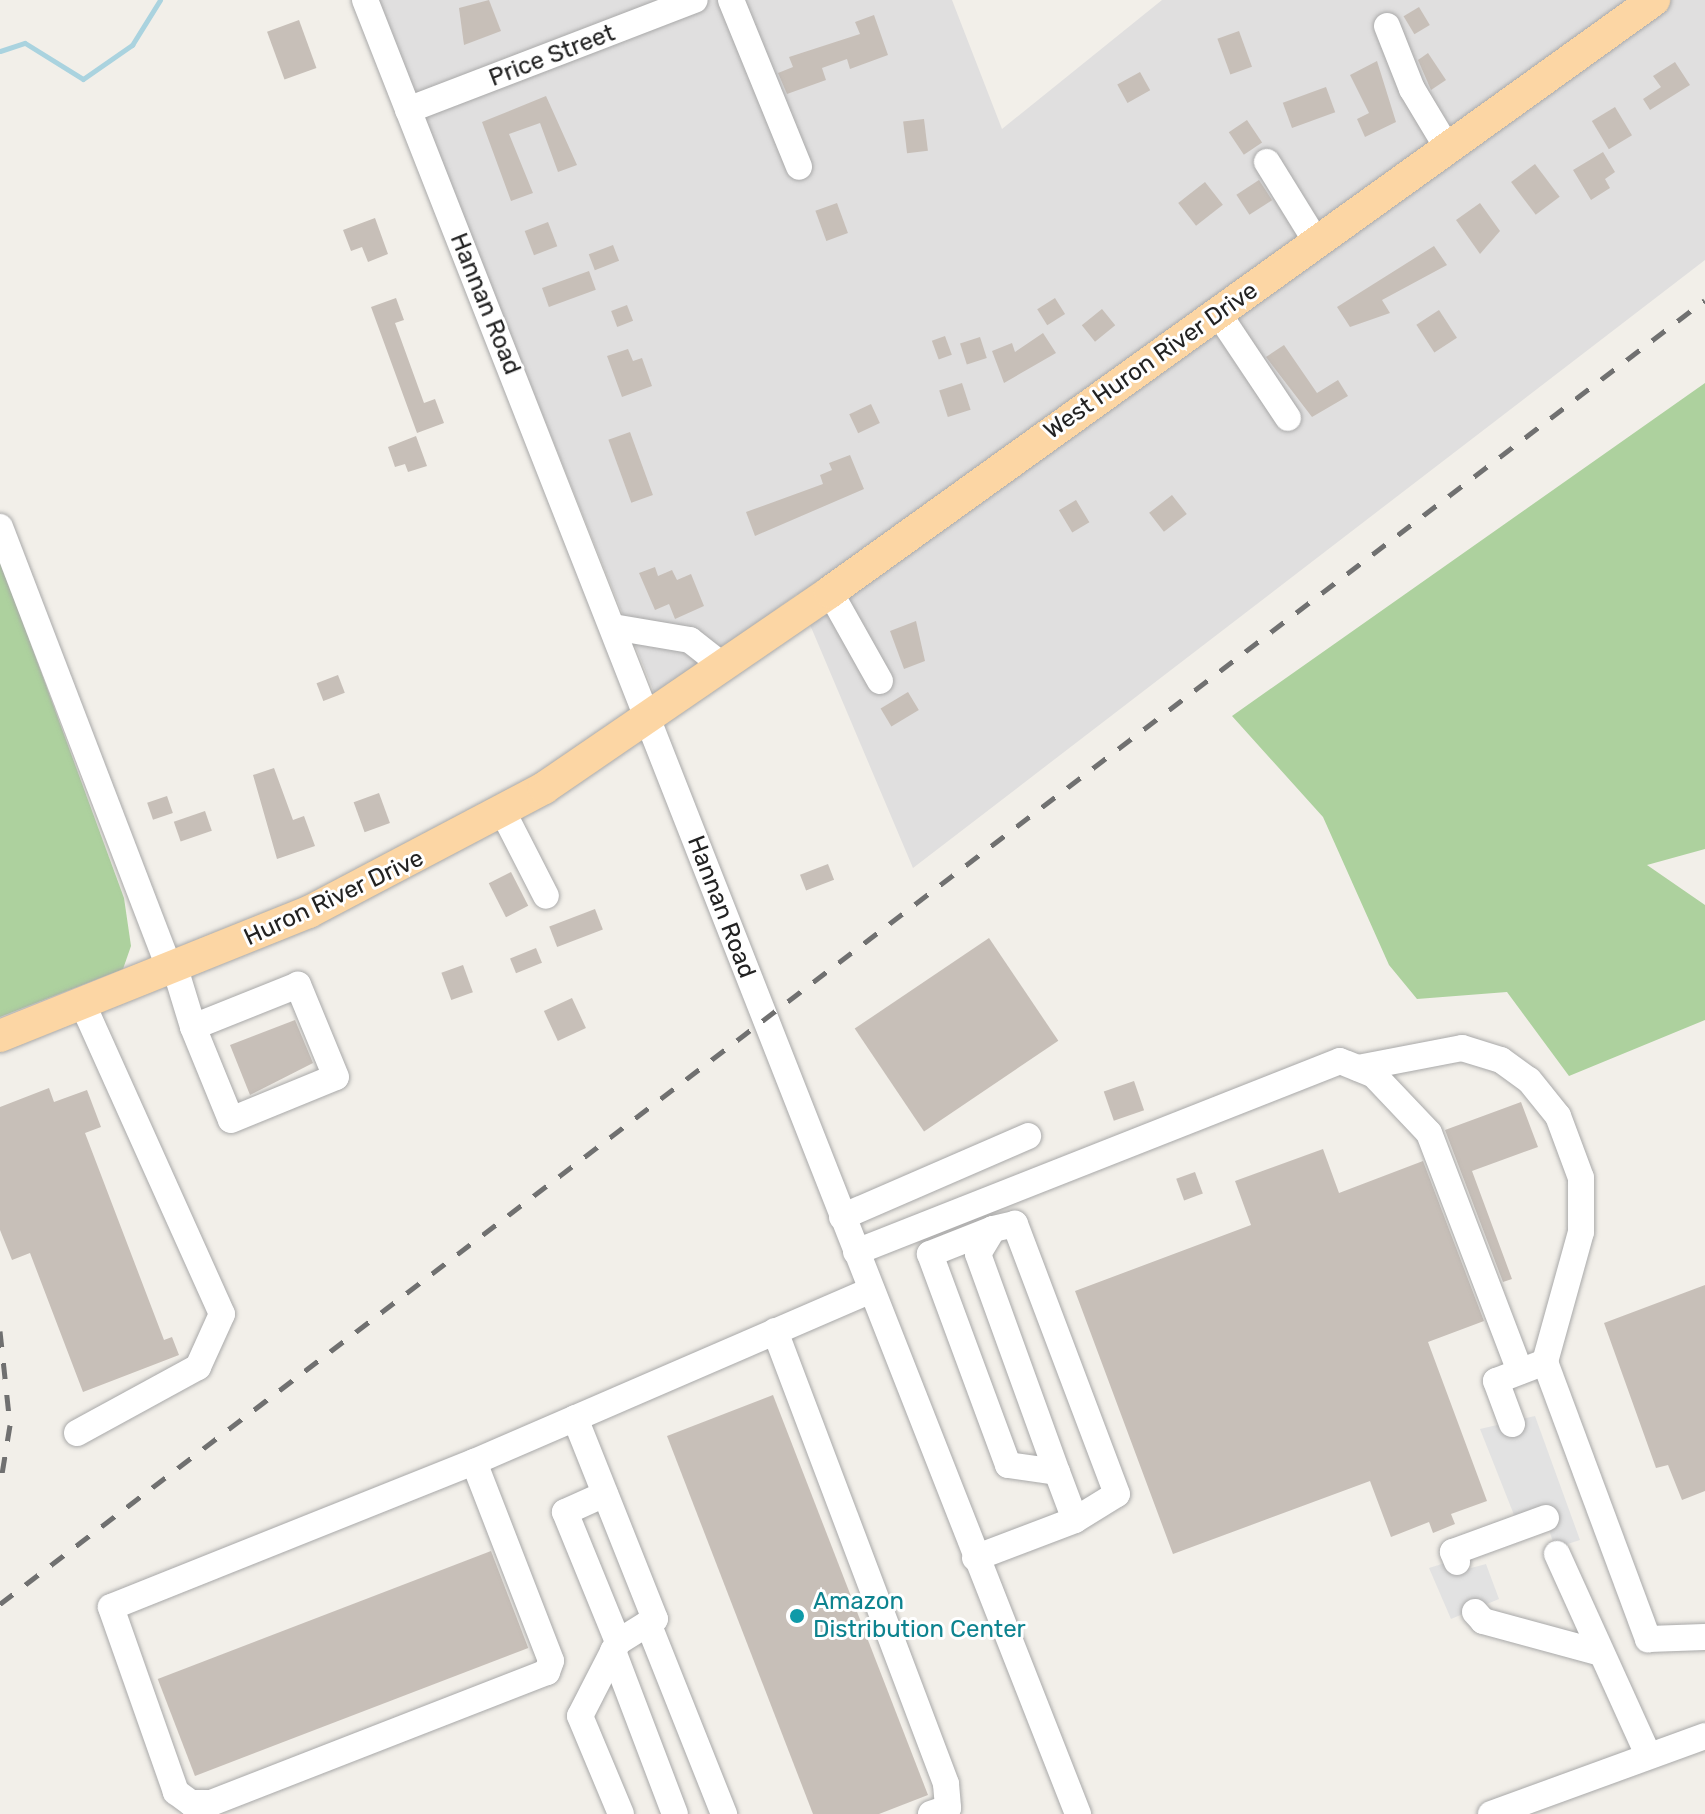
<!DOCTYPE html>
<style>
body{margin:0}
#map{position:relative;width:1705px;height:1814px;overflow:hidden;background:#f2efe9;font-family:Rubik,sans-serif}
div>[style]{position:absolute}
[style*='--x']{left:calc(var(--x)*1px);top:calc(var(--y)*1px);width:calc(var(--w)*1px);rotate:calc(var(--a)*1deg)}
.residential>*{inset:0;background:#e0dfdf}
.forest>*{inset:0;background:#add19e}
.parking>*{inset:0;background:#e2e2e2}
.stream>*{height:5px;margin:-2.5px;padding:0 2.5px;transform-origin:2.5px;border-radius:2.5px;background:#aad3df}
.building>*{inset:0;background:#c7bfb8;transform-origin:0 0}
.roads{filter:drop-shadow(0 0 2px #a9a9a9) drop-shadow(0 0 2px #a9a9a9)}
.minor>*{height:26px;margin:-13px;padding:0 13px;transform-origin:13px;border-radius:13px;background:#fff}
.major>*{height:32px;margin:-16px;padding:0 16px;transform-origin:16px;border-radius:16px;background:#fcd6a4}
.rail>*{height:5px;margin-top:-2.5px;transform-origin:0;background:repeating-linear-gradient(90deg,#707070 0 16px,transparent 0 32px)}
.dots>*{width:22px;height:22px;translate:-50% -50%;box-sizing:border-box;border:4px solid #fff;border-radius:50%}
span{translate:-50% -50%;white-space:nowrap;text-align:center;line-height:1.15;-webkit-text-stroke:6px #fff;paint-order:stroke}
.street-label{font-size:24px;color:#222}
.culture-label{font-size:24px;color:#0d838f}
.left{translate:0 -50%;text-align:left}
</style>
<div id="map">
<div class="residential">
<i style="clip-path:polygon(376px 0,952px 0,1002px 129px,1162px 0,1705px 0,1705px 260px,913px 868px,797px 594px,656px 697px)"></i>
</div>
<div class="forest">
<i style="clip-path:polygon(1705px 383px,1705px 849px,1647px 865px,1705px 905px,1705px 1020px,1569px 1076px,1507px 992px,1417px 999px,1389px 965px,1323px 817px,1232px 716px)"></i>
<i style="clip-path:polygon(0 560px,124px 898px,131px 946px,123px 969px,0 1017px)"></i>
</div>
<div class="parking">
<i style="clip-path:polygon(1535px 1416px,1580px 1540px,1555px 1548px,1543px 1512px,1516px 1520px,1480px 1429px)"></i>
<i style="clip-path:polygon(1445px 1563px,1460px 1571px,1486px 1564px,1499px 1599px,1451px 1619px,1429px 1568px)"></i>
</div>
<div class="stream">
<i style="--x:0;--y:51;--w:26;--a:-18"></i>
<i style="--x:25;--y:43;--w:68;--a:31.8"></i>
<i style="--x:83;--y:79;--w:60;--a:-34.8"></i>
<i style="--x:132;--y:45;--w:53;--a:-58.1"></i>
</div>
<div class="building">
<i style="clip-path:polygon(489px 0,501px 31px,464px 45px,459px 8px)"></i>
<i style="left:1419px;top:7px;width:21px;height:18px;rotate:59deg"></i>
<i style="clip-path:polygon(874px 15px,888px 55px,850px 69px,847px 59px,822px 68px,826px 80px,787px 94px,778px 73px,793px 67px,789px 57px,860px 34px,855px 22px)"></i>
<i style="left:299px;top:20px;width:51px;height:34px;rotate:70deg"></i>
<i style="left:1239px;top:31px;width:38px;height:23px;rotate:70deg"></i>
<i style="clip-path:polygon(1428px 53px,1446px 80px,1431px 90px,1418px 60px)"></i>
<i style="clip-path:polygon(1377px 61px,1396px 122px,1365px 137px,1357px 119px,1369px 113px,1350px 75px)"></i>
<i style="clip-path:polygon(1675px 62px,1690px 85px,1650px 110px,1643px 99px,1661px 87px,1653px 76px)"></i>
<i style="left:1140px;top:72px;width:21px;height:26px;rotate:61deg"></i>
<i style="left:1326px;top:87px;width:27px;height:46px;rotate:70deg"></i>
<i style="clip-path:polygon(546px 96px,577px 165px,558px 172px,540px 123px,509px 134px,533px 193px,511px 201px,482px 122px)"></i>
<i style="left:1615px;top:107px;width:33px;height:27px;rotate:59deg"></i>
<i style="left:924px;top:119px;width:32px;height:21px;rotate:83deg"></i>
<i style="left:1247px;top:120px;width:27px;height:22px;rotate:56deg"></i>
<i style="clip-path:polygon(1603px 152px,1615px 172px,1605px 179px,1610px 188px,1591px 200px,1573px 170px)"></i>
<i style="left:1535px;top:164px;width:41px;height:30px;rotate:53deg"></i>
<i style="left:1259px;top:180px;width:24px;height:27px;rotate:57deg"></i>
<i style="left:1205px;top:182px;width:29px;height:34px;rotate:52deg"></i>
<i style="left:837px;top:203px;width:32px;height:23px;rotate:70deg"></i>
<i style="clip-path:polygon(1480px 203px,1500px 231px,1480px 254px,1456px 220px)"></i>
<i style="clip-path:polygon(375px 218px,388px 254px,368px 262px,362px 247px,351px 251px,343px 230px)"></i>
<i style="left:548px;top:222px;width:26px;height:25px;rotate:69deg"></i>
<i style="left:613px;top:245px;width:17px;height:26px;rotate:69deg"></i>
<i style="clip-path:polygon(1434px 246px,1447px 265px,1382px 300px,1390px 313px,1350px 327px,1337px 307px)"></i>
<i style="left:589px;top:271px;width:20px;height:50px;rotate:70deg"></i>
<i style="clip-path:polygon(396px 298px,404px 320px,395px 323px,424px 403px,435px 399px,444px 423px,417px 433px,371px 307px)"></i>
<i style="left:1055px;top:298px;width:19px;height:21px;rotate:58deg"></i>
<i style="left:627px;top:305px;width:17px;height:17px;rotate:69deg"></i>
<i style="left:1102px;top:309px;width:21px;height:26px;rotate:51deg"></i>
<i style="left:1439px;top:310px;width:33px;height:27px;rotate:57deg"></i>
<i style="clip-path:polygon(1043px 333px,1056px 353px,1004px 383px,992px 351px,1012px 343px,1015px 352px)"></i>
<i style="left:945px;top:336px;width:20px;height:14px;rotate:70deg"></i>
<i style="left:980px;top:337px;width:22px;height:21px;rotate:72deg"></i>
<i style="clip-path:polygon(1284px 345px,1317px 393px,1338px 380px,1348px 396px,1312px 417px,1266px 357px)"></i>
<i style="clip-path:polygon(628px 349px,633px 361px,642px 358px,652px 386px,622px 397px,607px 356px)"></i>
<i style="left:962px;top:383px;width:28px;height:24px;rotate:72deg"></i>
<i style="left:871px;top:404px;width:21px;height:24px;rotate:65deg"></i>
<i style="left:630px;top:432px;width:67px;height:23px;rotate:70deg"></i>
<i style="clip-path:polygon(416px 436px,427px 466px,408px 472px,405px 464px,395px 467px,388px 447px)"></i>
<i style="clip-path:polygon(850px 455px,864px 489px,755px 536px,746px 512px,823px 484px,820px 475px,832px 470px,829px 463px)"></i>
<i style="left:1172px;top:495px;width:24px;height:29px;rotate:52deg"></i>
<i style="left:1076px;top:500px;width:26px;height:20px;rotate:59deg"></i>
<i style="clip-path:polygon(655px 567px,658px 576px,672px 570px,677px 580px,691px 574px,704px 606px,675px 619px,669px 604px,655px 610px,639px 573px)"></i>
<i style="clip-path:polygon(916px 621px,925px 661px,904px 669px,890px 631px)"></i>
<i style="left:338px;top:675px;width:19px;height:23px;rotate:69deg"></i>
<i style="left:908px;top:692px;width:21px;height:32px;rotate:59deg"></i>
<i style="clip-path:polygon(274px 768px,293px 820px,304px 816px,315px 846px,277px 859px,253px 775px)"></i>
<i style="left:379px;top:793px;width:32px;height:27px;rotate:70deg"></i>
<i style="left:167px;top:796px;width:18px;height:21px;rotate:71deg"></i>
<i style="left:205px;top:811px;width:21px;height:33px;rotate:71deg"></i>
<i style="left:828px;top:864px;width:17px;height:30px;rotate:69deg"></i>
<i style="left:511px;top:872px;width:38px;height:25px;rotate:63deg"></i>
<i style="left:595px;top:909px;width:22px;height:49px;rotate:69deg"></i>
<i style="left:989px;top:938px;width:124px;height:162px;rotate:56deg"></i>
<i style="left:536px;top:948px;width:16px;height:28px;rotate:68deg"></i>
<i style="left:463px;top:965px;width:29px;height:23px;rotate:70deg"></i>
<i style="left:572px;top:998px;width:33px;height:31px;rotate:65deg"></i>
<i style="clip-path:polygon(295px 1020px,313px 1063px,250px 1095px,230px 1045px)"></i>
<i style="left:1134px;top:1081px;width:31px;height:32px;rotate:71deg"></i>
<i style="clip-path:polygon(49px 1088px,54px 1102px,87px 1090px,101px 1127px,85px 1133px,164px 1340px,172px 1337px,179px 1355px,83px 1392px,30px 1253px,12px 1260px,0 1230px,0 1107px)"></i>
<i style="clip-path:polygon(1521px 1102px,1538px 1147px,1472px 1171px,1512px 1279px,1503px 1282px,1445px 1130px)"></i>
<i style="clip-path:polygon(1323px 1149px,1339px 1193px,1423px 1161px,1484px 1321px,1428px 1342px,1487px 1501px,1451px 1514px,1455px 1524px,1433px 1533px,1429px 1522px,1391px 1537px,1370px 1481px,1173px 1554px,1075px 1291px,1251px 1225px,1235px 1181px)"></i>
<i style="left:1195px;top:1172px;width:23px;height:20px;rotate:70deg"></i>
<i style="clip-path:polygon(1705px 1285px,1705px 1491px,1682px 1500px,1668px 1465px,1656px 1468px,1604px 1323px)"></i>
<i style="clip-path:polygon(773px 1395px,928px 1795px,879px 1814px,813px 1814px,667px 1436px)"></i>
<i style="left:491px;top:1551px;width:104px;height:357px;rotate:69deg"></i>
</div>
<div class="roads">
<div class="minor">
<i style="--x:365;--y:0;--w:1949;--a:68.54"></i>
<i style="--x:731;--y:0;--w:180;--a:67.8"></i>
<i style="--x:1387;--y:26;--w:68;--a:68.4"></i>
<i style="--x:1412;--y:89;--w:70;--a:59"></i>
<i style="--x:408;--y:110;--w:307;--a:-21"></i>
<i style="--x:1267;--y:162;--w:95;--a:58.3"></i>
<i style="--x:1218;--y:313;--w:126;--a:56.3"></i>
<i style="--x:0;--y:527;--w:474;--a:69"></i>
<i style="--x:830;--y:592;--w:102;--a:60.7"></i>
<i style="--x:613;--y:627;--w:78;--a:9.6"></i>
<i style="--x:690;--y:640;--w:42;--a:38.2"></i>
<i style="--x:503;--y:812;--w:94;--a:62.9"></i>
<i style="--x:175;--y:968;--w:62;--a:73"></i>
<i style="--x:193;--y:1027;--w:100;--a:67.8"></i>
<i style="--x:231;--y:1120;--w:113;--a:-22.3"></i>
<i style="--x:336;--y:1077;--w:100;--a:-112.4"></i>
<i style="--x:298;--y:985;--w:113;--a:158.2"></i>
<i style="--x:1358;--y:1068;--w:106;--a:-10.9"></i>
<i style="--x:1462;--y:1048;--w:41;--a:17.1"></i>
<i style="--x:1501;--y:1060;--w:34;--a:36"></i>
<i style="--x:1529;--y:1080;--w:46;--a:51.1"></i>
<i style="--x:1558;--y:1116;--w:66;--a:69.6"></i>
<i style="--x:1581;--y:1178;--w:54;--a:90"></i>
<i style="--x:1581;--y:1232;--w:135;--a:105.5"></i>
<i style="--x:842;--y:1217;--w:203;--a:-23.5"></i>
<i style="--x:993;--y:1229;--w:29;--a:121"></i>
<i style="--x:978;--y:1254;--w:232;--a:70.1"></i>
<i style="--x:856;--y:1252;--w:520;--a:-21.54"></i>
<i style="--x:1340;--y:1061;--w:35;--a:22"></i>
<i style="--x:1373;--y:1074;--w:81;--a:46.5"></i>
<i style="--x:1429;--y:1133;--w:255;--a:69.1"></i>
<i style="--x:775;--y:1331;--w:484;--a:69.3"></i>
<i style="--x:946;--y:1784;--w:24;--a:85"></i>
<i style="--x:948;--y:1808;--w:18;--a:161"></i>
<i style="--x:575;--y:1418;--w:216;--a:68.3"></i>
<i style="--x:655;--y:1619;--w:44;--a:148.1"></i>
<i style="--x:618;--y:1642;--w:83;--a:117.2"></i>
<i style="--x:580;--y:1716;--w:106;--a:67.3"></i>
<i style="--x:1512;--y:1424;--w:46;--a:-110.4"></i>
<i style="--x:1496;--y:1381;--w:53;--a:-21.2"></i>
<i style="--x:1545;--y:1362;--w:296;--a:69.6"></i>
<i style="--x:1648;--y:1639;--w:57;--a:-2"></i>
<i style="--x:77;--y:1433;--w:138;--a:-28.6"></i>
<i style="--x:198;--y:1367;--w:58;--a:-65.6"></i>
<i style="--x:222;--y:1314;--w:340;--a:-114.2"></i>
<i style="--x:474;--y:1462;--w:213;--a:68.8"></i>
<i style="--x:551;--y:1661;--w:12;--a:110"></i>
<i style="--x:547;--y:1672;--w:361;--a:158.7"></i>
<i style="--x:211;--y:1803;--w:20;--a:180"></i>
<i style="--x:191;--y:1803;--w:19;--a:-144"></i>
<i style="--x:176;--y:1792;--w:196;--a:-109.4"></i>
<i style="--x:111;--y:1607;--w:391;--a:-21.8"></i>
<i style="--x:474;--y:1462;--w:433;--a:-23.4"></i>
<i style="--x:605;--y:1494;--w:44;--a:155.8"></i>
<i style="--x:565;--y:1512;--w:140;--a:67.8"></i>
<i style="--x:1557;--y:1554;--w:221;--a:65.6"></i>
<i style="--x:975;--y:1558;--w:107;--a:-20.8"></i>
<i style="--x:1075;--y:1520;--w:49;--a:-31.8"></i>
<i style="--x:1117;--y:1494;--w:289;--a:-110.7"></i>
<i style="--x:1015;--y:1224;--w:23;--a:167"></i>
<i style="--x:993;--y:1229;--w:68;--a:158.4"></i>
<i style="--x:930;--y:1254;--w:225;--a:69.7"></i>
<i style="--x:1008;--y:1465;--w:49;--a:8.1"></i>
<i style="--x:1057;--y:1472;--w:51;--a:69.4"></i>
<i style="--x:1457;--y:1562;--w:11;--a:-112"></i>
<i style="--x:1453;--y:1552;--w:99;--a:-20.1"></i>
<i style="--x:1475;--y:1612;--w:12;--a:48"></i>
<i style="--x:1483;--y:1621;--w:122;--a:15.2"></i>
<i style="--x:648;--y:1623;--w:206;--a:68.3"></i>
<i style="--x:613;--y:1651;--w:174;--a:69.2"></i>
<i style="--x:1491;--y:1814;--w:228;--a:-20"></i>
</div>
<div class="major">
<i style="--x:0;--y:1036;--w:333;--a:-21.9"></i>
<i style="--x:309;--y:912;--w:266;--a:-27.8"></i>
<i style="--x:544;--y:788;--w:347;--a:-34.4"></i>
<i style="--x:830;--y:592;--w:1015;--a:-35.7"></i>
</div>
</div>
<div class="rail">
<i style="--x:0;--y:1331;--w:95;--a:83.9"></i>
<i style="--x:10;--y:1425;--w:62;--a:99.3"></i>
<i style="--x:0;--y:1604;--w:2146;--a:-37.41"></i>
</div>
<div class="dots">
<i style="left:797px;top:1616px;background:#0f9aa8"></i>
</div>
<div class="street-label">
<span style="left:552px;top:56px;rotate:-21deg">Price Street</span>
<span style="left:485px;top:304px;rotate:68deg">Hannan Road</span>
<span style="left:1151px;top:361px;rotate:-35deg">West Huron River Drive</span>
<span style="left:334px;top:898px;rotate:-25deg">Huron River Drive</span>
<span style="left:721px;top:907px;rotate:69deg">Hannan Road</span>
</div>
<div class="culture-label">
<span class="left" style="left:813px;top:1616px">Amazon<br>Distribution Center</span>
</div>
</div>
